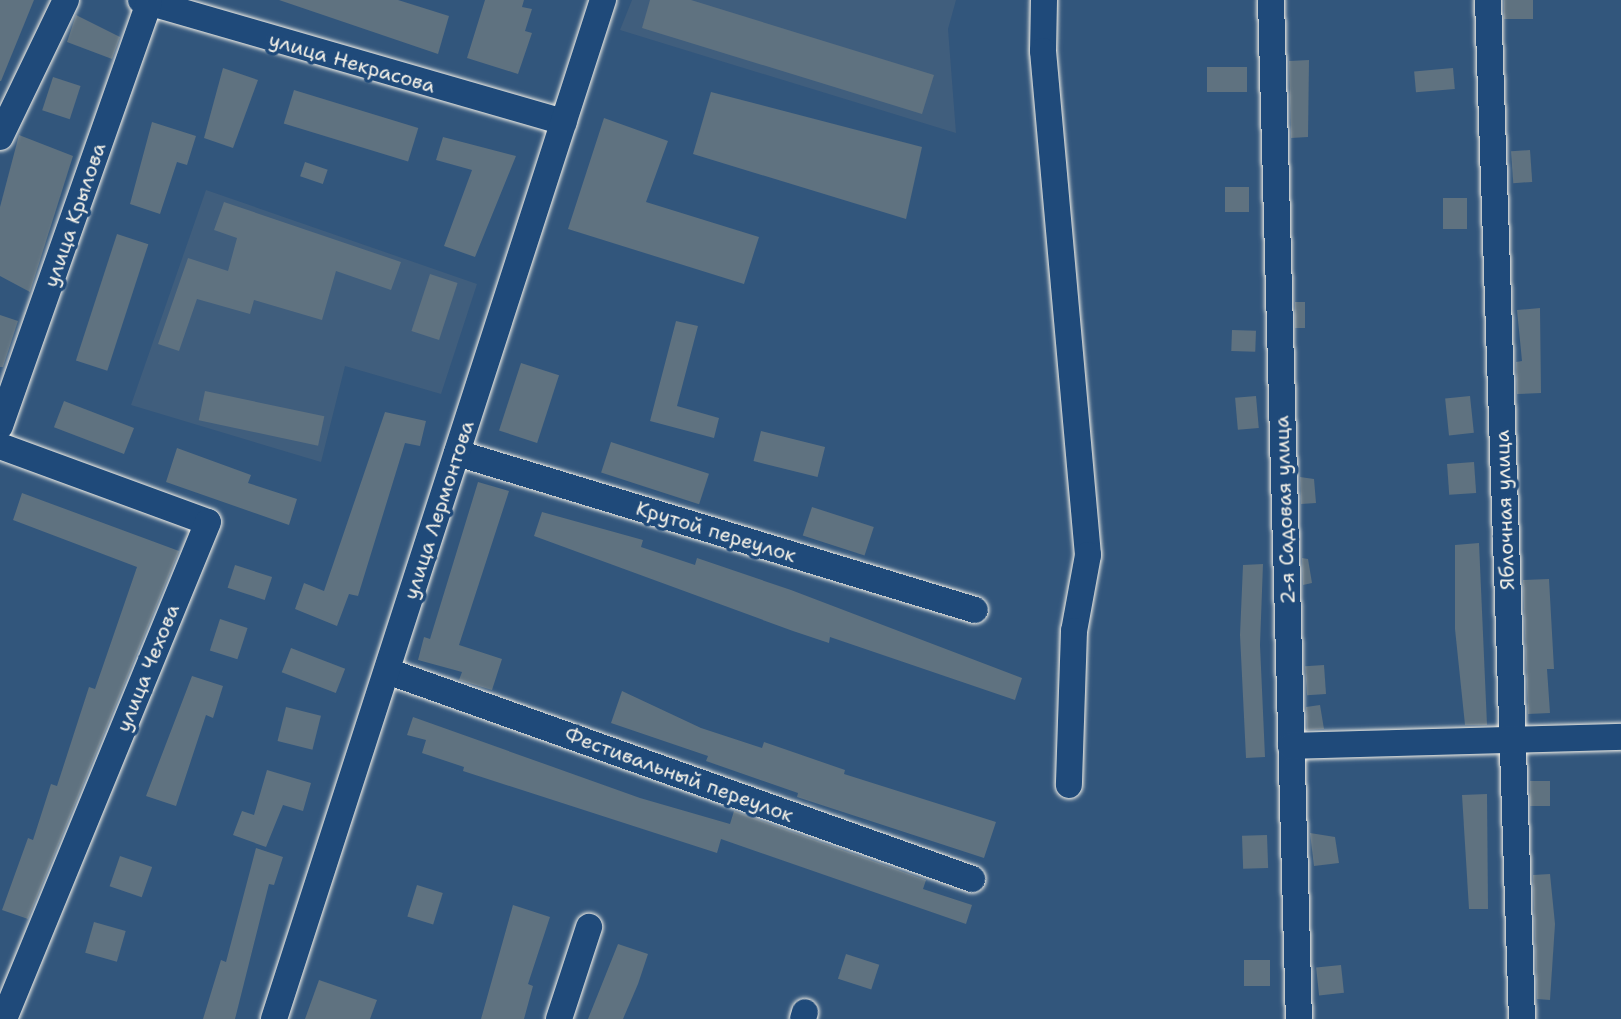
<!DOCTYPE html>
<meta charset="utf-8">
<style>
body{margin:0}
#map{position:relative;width:1621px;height:1019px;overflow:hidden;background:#32567c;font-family:"Shantell Sans",sans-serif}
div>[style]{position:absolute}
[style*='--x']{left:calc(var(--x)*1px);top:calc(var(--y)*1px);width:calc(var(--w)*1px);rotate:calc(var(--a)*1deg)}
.built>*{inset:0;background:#405e7d}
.building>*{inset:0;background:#5f7280;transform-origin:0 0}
.roads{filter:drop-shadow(0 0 2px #f4f1e8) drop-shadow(0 0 2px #f4f1e8)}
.minor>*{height:26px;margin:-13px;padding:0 13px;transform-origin:13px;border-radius:13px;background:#1f4a7a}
span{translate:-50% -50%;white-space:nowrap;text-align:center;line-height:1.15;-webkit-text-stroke:7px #1f4a7a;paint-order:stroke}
.street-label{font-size:20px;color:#f4f1e8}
</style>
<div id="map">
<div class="built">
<i style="clip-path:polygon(632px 0,956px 0,948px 29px,956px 133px,620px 30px)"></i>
<i style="clip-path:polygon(206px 190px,477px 284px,441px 394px,345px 366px,321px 462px,131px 405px)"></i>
</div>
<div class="building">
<i style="clip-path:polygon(0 0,34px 0,1px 81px,0 81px)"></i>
<i style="clip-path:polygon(279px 0,398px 0,449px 16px,438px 54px)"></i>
<i style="clip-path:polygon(485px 0,524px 0,522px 7px,532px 9px,525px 31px,532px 33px,518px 74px,467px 58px)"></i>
<i style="clip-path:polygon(650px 0,691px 0,934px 75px,922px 114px,642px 28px)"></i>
<i style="left:1504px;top:0;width:29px;height:19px"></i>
<i style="clip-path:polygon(76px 15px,120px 37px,112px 59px,67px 42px)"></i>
<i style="clip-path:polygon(1309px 60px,1308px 137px,1291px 138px,1289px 61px)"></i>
<i style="left:1247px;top:67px;width:25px;height:40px;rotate:90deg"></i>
<i style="clip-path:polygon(223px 68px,258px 80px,233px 148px,204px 138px)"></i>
<i style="left:1453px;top:68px;width:21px;height:39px;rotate:85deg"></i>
<i style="left:53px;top:77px;width:29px;height:35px;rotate:18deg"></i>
<i style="left:294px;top:90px;width:130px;height:35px;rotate:17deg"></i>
<i style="clip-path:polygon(711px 92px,922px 147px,906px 219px,693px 154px)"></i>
<i style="clip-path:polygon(604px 118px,668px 141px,646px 202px,759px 237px,744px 284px,568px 229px)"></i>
<i style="clip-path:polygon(152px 122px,196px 136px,187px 165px,177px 162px,160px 214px,130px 204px)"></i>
<i style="clip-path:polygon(19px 135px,73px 156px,30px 292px,0 276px,0 207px)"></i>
<i style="clip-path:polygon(443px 137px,516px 156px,475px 257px,444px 246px,472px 170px,436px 160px)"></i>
<i style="left:1530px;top:150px;width:32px;height:19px;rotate:86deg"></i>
<i style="left:305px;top:162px;width:24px;height:15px;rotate:19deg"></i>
<i style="left:1225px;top:187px;width:24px;height:25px"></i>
<i style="left:1443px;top:198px;width:24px;height:31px"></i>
<i style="clip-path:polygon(224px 202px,401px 262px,391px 290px,336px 271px,322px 320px,254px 300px,250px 314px,197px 299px,179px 351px,158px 344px,188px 258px,228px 271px,237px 238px,214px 230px)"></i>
<i style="left:117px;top:234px;width:33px;height:133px;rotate:18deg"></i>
<i style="left:430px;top:274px;width:29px;height:60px;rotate:18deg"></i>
<i style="left:1295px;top:302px;width:10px;height:26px"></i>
<i style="clip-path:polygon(1540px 308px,1541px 393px,1517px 394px,1516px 362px,1522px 361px,1517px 310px)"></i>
<i style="clip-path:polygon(0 315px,18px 321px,3px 367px,0 367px)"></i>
<i style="clip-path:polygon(676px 321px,698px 326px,677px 406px,719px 418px,714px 438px,650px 421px)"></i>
<i style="left:1232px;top:330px;width:24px;height:21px;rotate:2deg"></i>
<i style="left:521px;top:363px;width:40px;height:71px;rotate:18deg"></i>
<i style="left:205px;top:391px;width:122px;height:30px;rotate:12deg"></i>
<i style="left:1256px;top:396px;width:32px;height:21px;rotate:85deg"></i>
<i style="left:1470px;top:396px;width:37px;height:25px;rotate:84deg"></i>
<i style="left:64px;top:401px;width:75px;height:28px;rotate:21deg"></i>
<i style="clip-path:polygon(385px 412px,426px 421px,420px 446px,405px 443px,358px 596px,349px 594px,337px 626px,295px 609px,304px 583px,324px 591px)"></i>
<i style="left:761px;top:431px;width:66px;height:31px;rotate:14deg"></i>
<i style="left:611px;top:442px;width:103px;height:32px;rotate:18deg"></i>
<i style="clip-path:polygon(177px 448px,251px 475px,248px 483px,297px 499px,289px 525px,166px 482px)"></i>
<i style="left:1474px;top:462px;width:31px;height:27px;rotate:86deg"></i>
<i style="clip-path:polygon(1300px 477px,1314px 479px,1316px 503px,1301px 504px)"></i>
<i style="clip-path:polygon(478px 482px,509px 491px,459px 645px,502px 659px,492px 690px,459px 680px,462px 672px,418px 660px,424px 637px,430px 639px)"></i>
<i style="clip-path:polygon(22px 493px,179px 551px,28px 919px,2px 910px,28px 838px,33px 840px,51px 784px,57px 786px,89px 687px,95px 689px,137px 567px,13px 520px)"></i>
<i style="left:812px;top:507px;width:65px;height:30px;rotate:18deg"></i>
<i style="clip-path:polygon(542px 512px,643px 540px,641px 547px,695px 565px,697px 558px,791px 590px,1022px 678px,1015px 700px,830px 637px,829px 643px,793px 631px,534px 536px)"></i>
<i style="clip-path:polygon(1479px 543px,1487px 725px,1465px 725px,1455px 629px,1455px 545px)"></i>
<i style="clip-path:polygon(1302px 558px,1308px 559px,1312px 583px,1303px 585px)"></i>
<i style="clip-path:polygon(1263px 564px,1260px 645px,1265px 757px,1246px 758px,1240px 635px,1243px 565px)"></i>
<i style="left:235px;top:565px;width:39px;height:24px;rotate:18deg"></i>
<i style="clip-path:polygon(1549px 579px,1554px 669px,1547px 669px,1550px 713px,1528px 714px,1523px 580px)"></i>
<i style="left:220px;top:619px;width:29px;height:33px;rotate:18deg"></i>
<i style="left:291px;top:648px;width:58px;height:26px;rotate:21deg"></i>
<i style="left:1324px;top:665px;width:29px;height:19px;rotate:86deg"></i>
<i style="clip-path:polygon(192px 676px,223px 686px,213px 718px,206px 715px,176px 806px,146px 796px)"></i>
<i style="clip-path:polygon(622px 691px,701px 728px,762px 748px,764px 742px,845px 770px,844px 774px,996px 822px,984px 858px,797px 797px,798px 793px,706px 761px,708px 756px,611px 723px)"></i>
<i style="clip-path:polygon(1320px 705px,1324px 729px,1307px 730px,1306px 707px)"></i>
<i style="left:286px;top:707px;width:36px;height:35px;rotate:14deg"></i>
<i style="clip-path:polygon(413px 717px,640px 798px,730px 824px,734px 811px,926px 880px,923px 889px,972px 905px,966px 924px,721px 839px,717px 853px,463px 771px,464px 767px,422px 753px,426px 740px,407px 735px)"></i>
<i style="clip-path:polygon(267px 770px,311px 783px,303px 811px,283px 805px,266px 847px,233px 835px,242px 811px,254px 815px)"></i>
<i style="left:1530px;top:781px;width:20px;height:25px"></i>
<i style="clip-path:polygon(1487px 794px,1488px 909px,1469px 909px,1462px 795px)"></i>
<i style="clip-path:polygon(1310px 833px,1335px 837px,1339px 863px,1314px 866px)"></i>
<i style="left:1267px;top:835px;width:33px;height:25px;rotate:88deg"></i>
<i style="clip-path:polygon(256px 848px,283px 857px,274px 885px,269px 884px,235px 1019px,203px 1019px,221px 960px,226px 962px)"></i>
<i style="left:120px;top:856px;width:34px;height:32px;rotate:19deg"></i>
<i style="clip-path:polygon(1550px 874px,1555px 924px,1550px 1000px,1537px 999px,1533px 875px)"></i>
<i style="left:417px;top:885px;width:27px;height:33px;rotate:17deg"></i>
<i style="clip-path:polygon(513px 905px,550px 917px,528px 984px,533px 986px,524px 1019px,481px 1019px)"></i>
<i style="left:94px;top:922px;width:33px;height:32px;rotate:16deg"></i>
<i style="clip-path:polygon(618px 944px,648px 954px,638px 984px,623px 1019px,588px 1019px)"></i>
<i style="left:846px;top:954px;width:35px;height:26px;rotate:18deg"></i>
<i style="left:1244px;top:960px;width:26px;height:26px"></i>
<i style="left:1341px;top:965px;width:28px;height:25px;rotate:84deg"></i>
<i style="clip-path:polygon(319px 980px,377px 1000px,370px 1019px,305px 1019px)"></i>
</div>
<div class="roads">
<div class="minor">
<i style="--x:141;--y:0;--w:440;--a:16.1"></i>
<i style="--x:1044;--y:0;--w:51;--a:91.1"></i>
<i style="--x:1043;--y:51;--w:506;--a:84.9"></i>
<i style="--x:1088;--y:555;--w:77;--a:100.4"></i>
<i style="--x:1074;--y:631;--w:154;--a:91.9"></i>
<i style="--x:1271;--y:0;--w:1019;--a:88.43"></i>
<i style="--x:1488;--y:0;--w:1020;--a:88.09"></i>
<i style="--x:0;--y:137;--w:152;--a:-64.3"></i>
<i style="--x:0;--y:426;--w:448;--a:-70.6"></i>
<i style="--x:0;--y:446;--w:221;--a:20.1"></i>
<i style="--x:208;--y:522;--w:537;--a:112.32"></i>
<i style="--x:457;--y:453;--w:541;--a:16.86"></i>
<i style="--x:387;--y:671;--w:621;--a:19.57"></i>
<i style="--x:1291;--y:746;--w:330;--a:-1.6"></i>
<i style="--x:274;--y:1019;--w:1071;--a:-72.11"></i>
<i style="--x:559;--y:1019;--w:97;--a:-71.9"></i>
<i style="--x:803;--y:1019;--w:7;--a:-74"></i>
</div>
</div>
<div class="street-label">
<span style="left:352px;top:63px;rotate:16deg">улица Некрасова</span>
<span style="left:75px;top:215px;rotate:-71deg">улица Крылова</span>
<span style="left:439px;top:510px;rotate:-72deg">улица Лермонтова</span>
<span style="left:1285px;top:510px;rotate:-92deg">2-я Садовая улица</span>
<span style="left:1505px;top:510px;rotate:-92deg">Яблочная улица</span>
<span style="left:716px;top:532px;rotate:17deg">Крутой переулок</span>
<span style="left:148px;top:668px;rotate:-68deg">улица Чехова</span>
<span style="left:679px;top:775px;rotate:20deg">Фестивальный переулок</span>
</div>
</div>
